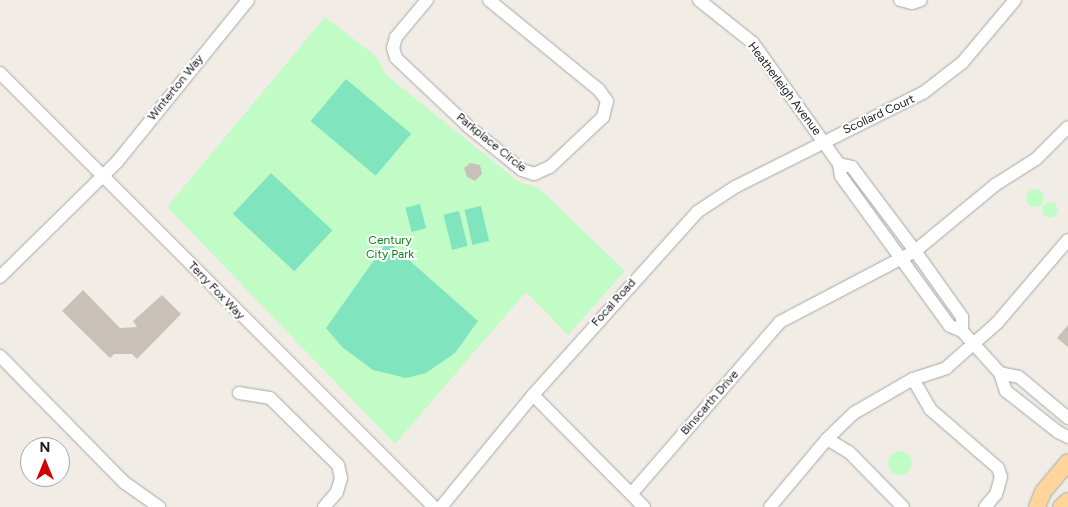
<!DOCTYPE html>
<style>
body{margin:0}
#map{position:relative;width:1068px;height:507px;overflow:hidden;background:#f1ede6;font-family:Figtree,sans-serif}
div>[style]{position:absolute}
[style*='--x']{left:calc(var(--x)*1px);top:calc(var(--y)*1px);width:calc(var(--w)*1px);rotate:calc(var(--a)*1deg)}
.park>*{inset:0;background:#c1fcc6}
.round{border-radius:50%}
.pitch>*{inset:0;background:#80e4be;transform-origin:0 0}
.building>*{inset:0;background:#c9c0b8}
.roads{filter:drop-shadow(0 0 1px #a7a7a7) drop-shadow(0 0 1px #a7a7a7)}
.minor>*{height:12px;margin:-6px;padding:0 6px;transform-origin:6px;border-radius:6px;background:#fff}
.major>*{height:16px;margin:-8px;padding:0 8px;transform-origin:8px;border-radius:8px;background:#ffd59c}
span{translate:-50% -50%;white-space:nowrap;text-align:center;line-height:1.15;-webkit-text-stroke:4px #fff;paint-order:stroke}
.street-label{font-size:12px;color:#202020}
.park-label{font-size:12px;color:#068611}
.north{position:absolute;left:20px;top:437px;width:50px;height:50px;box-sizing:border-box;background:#fff;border:1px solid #a6a6a6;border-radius:50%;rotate:0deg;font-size:14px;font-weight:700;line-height:20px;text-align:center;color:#202020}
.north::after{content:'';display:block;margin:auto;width:18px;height:22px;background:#cf0100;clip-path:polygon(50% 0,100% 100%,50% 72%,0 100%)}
</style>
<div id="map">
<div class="park">
<i style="clip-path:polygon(325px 17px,376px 56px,386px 75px,519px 182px,539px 188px,625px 271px,568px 335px,526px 292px,395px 444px,167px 207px)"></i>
<i class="round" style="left:1026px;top:189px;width:18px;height:18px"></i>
<i class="round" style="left:1042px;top:202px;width:16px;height:16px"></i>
<i class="round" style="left:888px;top:451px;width:24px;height:24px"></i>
</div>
<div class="pitch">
<i style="left:346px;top:79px;width:85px;height:55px;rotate:40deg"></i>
<i style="left:271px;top:173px;width:84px;height:56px;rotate:43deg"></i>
<i style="left:420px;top:204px;width:25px;height:15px;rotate:76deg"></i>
<i style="left:481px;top:206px;width:36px;height:17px;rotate:77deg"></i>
<i style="left:459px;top:211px;width:36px;height:16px;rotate:76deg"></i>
<i style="clip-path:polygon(384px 246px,393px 246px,478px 321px,455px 353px,426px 373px,406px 378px,373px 370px,342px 347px,326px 328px)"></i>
</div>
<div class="building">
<i style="clip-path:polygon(470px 163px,480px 165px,482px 174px,475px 181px,467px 177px,464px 168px)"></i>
<i style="clip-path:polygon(83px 290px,120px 328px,137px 327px,133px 321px,162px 295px,181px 314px,137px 359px,132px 354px,114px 354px,110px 358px,62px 311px)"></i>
<i style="clip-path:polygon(1068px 325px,1068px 347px,1057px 338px)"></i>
</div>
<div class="roads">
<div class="minor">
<i style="--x:427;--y:0;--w:48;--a:130"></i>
<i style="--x:396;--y:37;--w:11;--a:105"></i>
<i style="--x:393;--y:48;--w:10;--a:73"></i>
<i style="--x:396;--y:58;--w:100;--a:43.4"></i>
<i style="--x:469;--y:127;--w:68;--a:39.1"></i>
<i style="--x:522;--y:170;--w:13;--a:18"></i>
<i style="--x:534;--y:174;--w:17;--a:-24"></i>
<i style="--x:550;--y:167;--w:73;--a:-43.3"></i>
<i style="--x:603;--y:117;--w:16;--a:-76"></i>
<i style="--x:607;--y:101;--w:14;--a:-126"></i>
<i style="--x:599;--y:90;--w:142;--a:-140.7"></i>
<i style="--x:699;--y:0;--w:69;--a:38.5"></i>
<i style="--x:753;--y:43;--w:148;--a:54.6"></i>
<i style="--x:839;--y:164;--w:12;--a:81"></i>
<i style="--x:841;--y:176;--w:185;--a:54"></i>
<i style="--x:950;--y:326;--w:13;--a:23"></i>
<i style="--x:962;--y:331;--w:57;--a:47.9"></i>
<i style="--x:1000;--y:373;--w:19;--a:72"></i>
<i style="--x:1006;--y:391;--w:66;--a:38.3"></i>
<i style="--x:1058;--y:432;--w:11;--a:27"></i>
<i style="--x:900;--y:0;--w:12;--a:14"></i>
<i style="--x:912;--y:3;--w:9;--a:-18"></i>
<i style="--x:0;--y:73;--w:614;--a:45"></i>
<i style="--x:839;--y:164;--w:13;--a:13"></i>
<i style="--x:852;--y:167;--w:105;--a:53.1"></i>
<i style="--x:915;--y:251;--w:81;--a:54.5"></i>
<i style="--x:962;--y:317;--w:14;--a:90"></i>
<i style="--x:0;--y:277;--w:164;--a:-44.5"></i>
<i style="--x:117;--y:162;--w:208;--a:-51"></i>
<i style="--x:0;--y:356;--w:178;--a:45.5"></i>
<i style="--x:125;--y:483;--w:42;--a:35.2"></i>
<i style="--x:1000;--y:373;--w:19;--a:12"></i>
<i style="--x:1019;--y:377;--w:64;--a:39.9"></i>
<i style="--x:913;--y:379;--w:34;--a:60"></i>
<i style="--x:930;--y:409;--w:90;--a:40.9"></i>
<i style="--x:998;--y:468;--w:9;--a:72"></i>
<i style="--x:1001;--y:477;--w:18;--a:106"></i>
<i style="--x:996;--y:494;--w:17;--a:130"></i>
<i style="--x:239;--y:393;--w:31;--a:9"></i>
<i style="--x:270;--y:398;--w:95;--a:44.6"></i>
<i style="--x:338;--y:465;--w:13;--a:77"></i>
<i style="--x:341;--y:478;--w:15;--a:106"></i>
<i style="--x:337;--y:492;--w:20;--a:131"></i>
<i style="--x:533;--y:395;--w:158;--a:45.3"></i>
<i style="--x:827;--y:439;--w:26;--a:31"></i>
<i style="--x:849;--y:452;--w:77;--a:45.5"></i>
<i style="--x:632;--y:493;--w:226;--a:-49.1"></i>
<i style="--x:780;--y:322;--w:153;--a:-27.7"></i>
<i style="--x:915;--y:251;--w:104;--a:-39.5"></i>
<i style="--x:995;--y:185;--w:49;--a:-32.4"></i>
<i style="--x:1036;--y:159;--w:45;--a:-45"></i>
<i style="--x:441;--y:507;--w:145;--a:-50.6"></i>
<i style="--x:533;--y:395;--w:246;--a:-48.1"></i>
<i style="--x:697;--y:212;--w:45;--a:-33.3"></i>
<i style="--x:735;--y:187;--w:210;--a:-26.6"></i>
<i style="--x:923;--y:93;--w:49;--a:-37.6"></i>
<i style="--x:962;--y:63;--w:82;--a:-49.9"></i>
<i style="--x:770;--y:507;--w:89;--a:-50"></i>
<i style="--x:827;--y:439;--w:37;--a:-44"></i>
<i style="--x:854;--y:413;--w:68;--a:-30"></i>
<i style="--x:913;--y:379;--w:35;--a:-18"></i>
<i style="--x:946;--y:368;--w:68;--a:-41.4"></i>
<i style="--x:997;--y:323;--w:109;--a:-49.5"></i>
</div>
<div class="major">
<i style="--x:1037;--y:507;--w:16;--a:-68"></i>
<i style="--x:1043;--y:492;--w:39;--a:-50"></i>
<i style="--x:1061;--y:507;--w:9;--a:-41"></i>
</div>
</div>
<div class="street-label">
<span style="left:176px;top:88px;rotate:-51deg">Winterton Way</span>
<span style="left:784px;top:89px;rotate:53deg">Heatherleigh Avenue</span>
<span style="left:879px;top:115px;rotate:-25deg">Scollard Court</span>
<span style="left:491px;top:143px;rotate:39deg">Parkplace Circle</span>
<span style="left:216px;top:291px;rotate:46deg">Terry Fox Way</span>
<span style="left:614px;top:303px;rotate:-48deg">Focal Road</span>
<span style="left:710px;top:403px;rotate:-49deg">Binscarth Drive</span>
</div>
<div class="park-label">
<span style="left:390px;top:248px">Century<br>City Park</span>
</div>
<div class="north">N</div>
</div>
